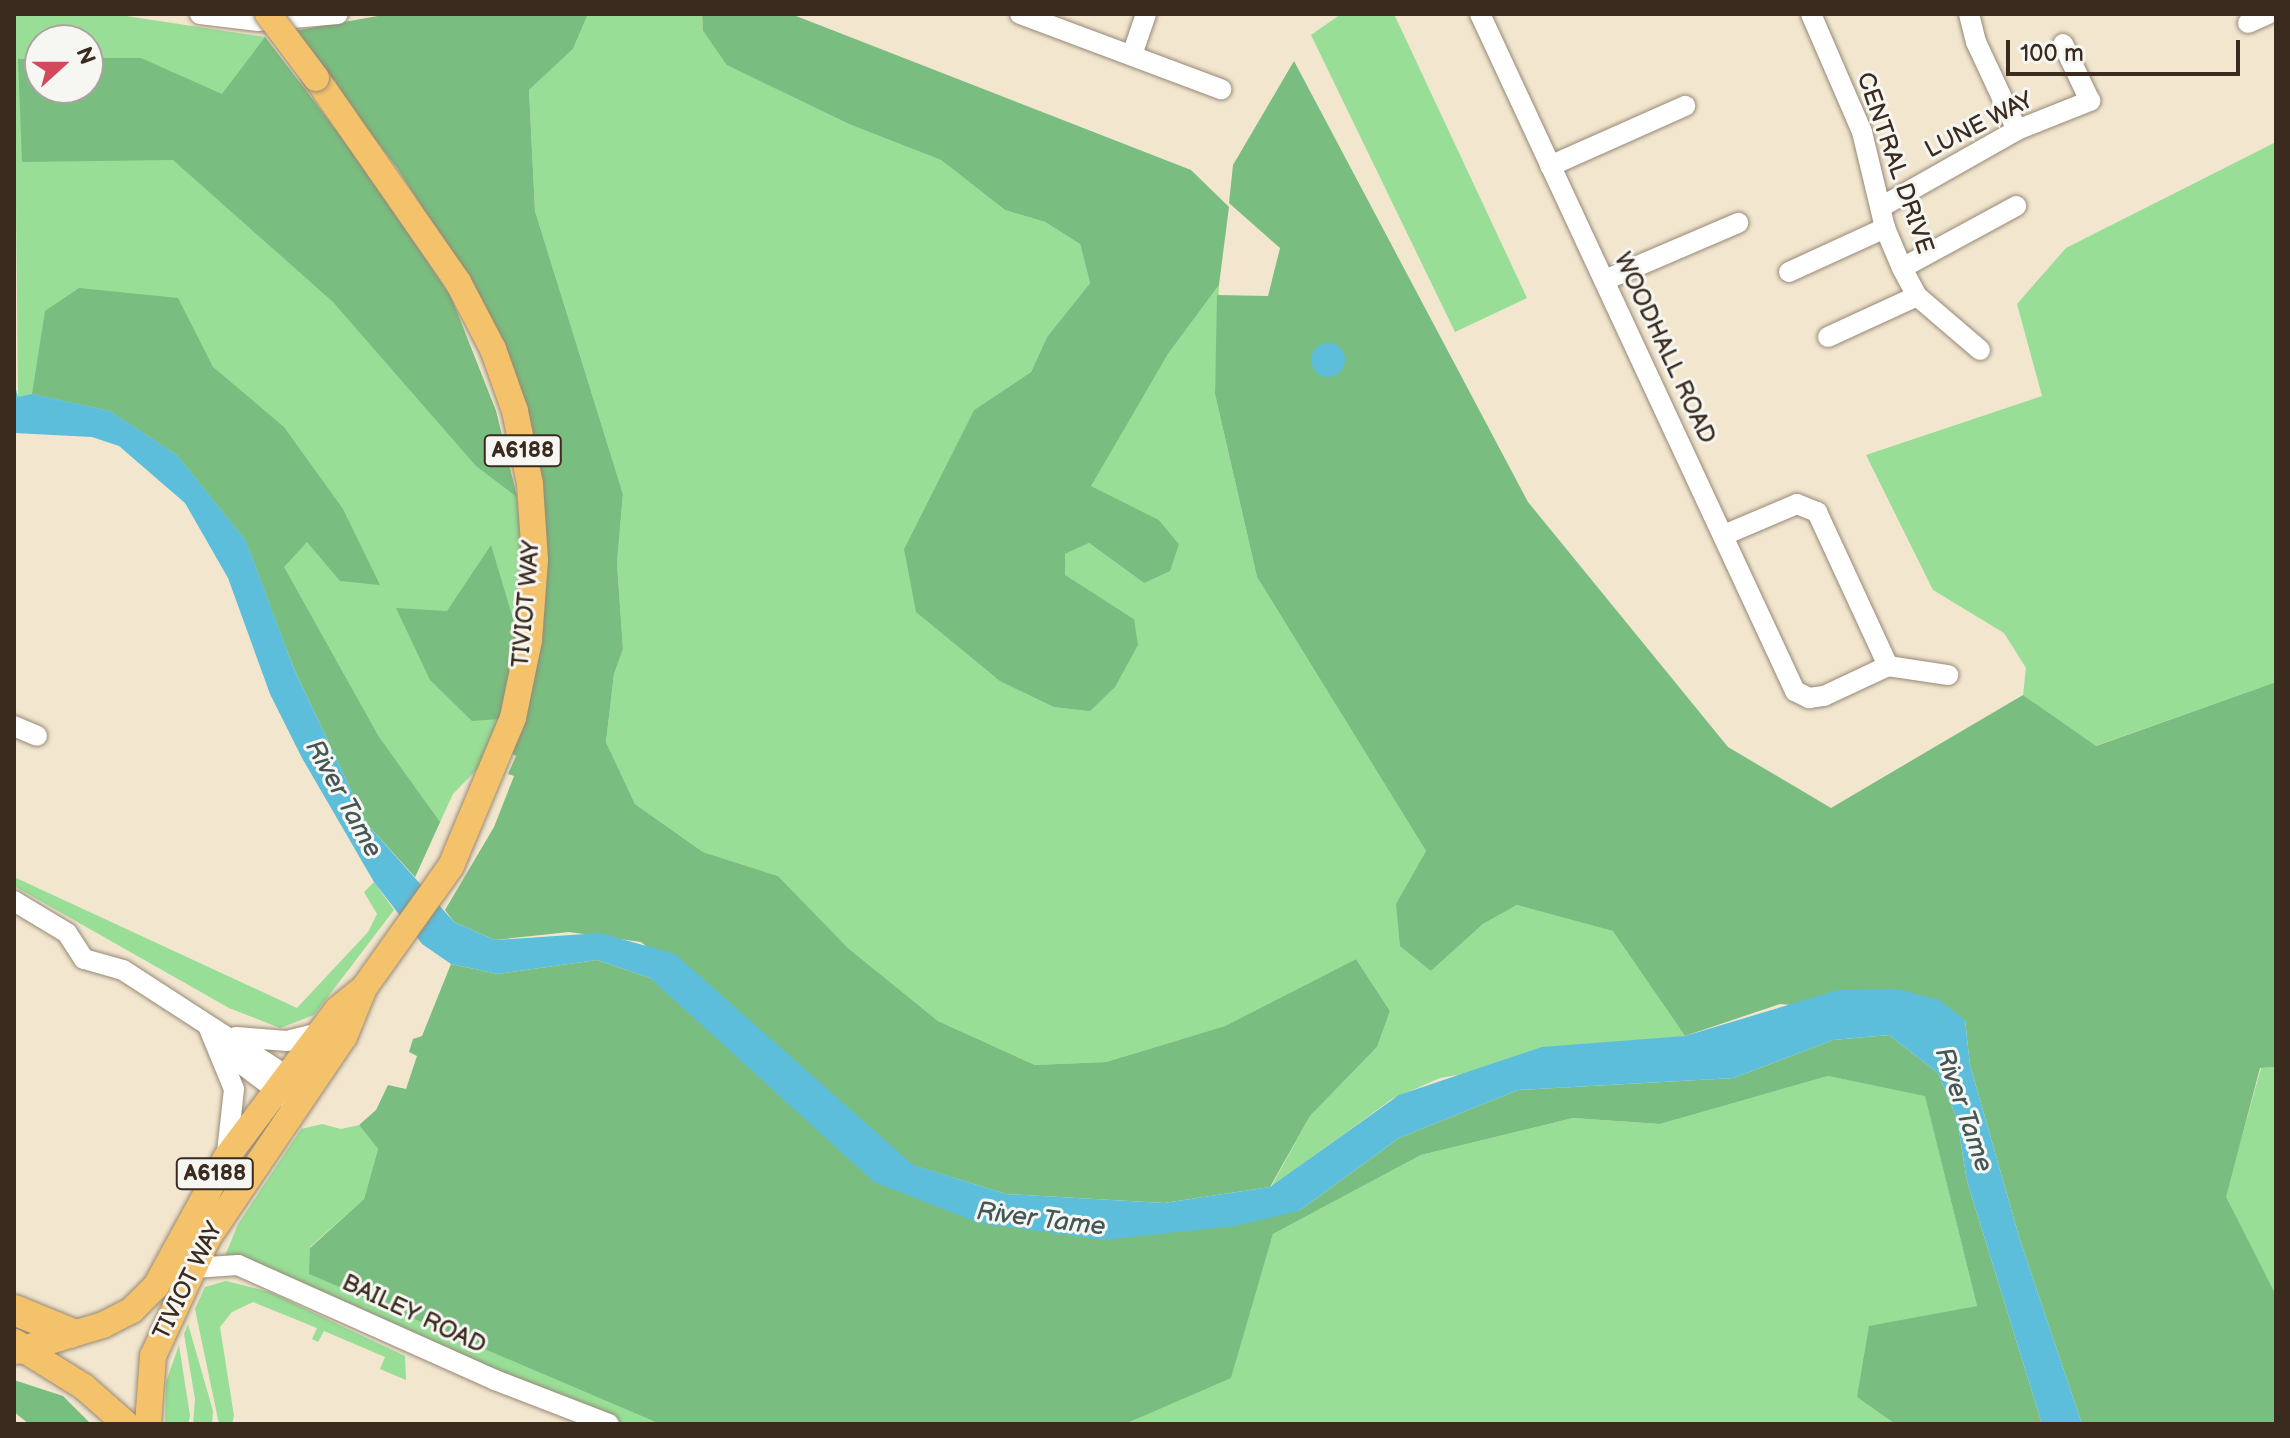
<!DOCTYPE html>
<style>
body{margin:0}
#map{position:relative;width:2290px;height:1438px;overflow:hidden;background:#f2e6cf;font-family:"Balsamiq Sans",sans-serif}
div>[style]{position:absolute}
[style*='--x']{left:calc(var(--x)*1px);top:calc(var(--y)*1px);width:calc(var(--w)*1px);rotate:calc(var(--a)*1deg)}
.green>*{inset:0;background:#98de97}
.forest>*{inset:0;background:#7abd80}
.water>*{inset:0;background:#5dbedb}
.round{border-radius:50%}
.roads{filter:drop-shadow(0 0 2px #968876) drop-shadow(0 0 2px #968876)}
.minor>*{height:20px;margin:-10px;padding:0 10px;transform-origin:10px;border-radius:10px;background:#fff}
.major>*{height:26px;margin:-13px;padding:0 13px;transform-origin:13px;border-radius:13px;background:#f3c26a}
.highway>*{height:30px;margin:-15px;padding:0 15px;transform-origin:15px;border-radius:15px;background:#f3c26a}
.bridges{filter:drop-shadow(0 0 2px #968876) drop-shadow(0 0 2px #968876)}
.major-bridge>*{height:26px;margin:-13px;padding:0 13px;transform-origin:13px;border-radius:13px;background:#f3c26a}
span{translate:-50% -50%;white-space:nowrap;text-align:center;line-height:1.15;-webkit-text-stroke:6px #f6f6f2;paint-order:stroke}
.shield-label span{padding:2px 6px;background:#f6f6f2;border:2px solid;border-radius:6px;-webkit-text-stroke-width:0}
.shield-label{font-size:22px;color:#3b2a1e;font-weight:700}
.street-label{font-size:24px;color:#3b2a1e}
.water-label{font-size:26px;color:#455657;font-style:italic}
.frame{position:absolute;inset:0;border:16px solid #3b2a1e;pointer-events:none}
.north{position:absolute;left:24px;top:24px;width:80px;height:80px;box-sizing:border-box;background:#f6f6f2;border:2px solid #aba49d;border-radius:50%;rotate:69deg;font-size:22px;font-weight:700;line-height:32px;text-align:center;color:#3b2a1e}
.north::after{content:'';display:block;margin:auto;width:28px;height:36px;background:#d1495b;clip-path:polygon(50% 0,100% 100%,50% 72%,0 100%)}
.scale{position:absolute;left:2006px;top:40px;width:234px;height:36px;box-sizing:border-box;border:4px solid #3b2a1e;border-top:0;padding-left:10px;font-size:24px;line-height:28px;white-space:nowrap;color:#3b2a1e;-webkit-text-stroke:6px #f6f6f2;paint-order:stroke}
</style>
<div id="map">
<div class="green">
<i style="clip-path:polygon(evenodd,14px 14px,113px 14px,265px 37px,365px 168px,451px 297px,496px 411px,517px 497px,525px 565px,506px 696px,487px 759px,453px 794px,415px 877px,177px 455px,18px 397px,14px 14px,40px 40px,88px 40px,88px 88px,40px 88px,40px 40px)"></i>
<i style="clip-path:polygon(588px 14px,702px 14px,703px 31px,728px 65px,851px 125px,941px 160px,1005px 210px,1045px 222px,1080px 244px,1090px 283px,1047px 337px,1031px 372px,974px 410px,904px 549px,1134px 619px,1064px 575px,1065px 554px,1089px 543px,1144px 583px,1179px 544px,1159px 520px,1090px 486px,1168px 354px,1219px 285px,1215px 394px,1257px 577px,1426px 851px,1397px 904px,1431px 971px,1483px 924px,1517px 905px,1614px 931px,1685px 1036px,1440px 1078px,1392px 1099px,1271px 1187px,1310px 1116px,1377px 1047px,1390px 1011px,1356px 959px,1225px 1026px,1106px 1062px,1035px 1065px,938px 1021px,848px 948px,778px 876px,703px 852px,635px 804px,606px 742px,614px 674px,623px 649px,617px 563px,623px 494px,535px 211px,529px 90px,573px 49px)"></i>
<i style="clip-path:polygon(1341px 14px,1394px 14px,1527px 298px,1455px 332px,1311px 35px)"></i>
<i style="clip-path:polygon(2276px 142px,2276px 682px,2095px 746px,2023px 695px,2026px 668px,2004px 633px,1933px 590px,1866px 455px,2042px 396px,2017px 304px,2066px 248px)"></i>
<i style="clip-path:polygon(14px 877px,297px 1008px,368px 932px,377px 914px,364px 892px,374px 882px,394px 910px,314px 1015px,280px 1028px,229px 1008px,14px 886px)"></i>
<i style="clip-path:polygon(2276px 1067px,2276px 1295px,2225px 1197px,2261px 1068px)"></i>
<i style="clip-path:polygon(1828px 1076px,1925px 1095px,1977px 1306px,1857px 1397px,1895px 1424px,1125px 1424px,1231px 1377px,1273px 1234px,1421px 1155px,1573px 1118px,1660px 1124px)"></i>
<i style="clip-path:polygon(322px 1124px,341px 1129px,359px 1125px,378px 1149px,364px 1199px,310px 1247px,310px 1274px,660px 1424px,625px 1424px,225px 1256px,238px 1224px,301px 1129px)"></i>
<i style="clip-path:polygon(226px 1281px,270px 1292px,405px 1356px,406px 1380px,380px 1369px,385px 1357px,324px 1331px,318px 1342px,312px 1339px,317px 1328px,253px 1302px,232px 1312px,220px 1327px,234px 1416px,232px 1424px,219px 1424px,195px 1309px,205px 1287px)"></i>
<i style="clip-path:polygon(188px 1324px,213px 1411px,212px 1424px,193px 1424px,195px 1399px,184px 1334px)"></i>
<i style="clip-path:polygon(179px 1345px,190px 1416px,188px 1424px,165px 1424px,166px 1382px)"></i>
</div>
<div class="forest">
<i style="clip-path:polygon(389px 14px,588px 14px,573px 49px,529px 90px,535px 211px,623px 494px,617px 563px,623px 649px,614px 674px,606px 742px,635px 804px,703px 852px,778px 876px,848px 948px,938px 1021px,1035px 1065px,1106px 1062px,1225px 1026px,1356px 959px,1390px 1011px,1377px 1047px,1310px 1116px,1270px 1187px,1164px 1203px,1006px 1194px,912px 1165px,641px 942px,569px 932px,495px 940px,454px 922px,445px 910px,494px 827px,514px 776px,508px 774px,516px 756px,511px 753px,546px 581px,479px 295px,397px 168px,293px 31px)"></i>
<i style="clip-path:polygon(702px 14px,791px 14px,1191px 170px,1229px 207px,1219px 285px,1168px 354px,1091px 486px,1159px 520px,1179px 544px,1170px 571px,1144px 583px,1089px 543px,1065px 554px,1065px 575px,1134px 619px,1138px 645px,1115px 687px,1090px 711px,1054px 707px,1000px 681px,916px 612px,904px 549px,974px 410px,1031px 372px,1047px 337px,1090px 283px,1080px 244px,1045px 222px,1005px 210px,941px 160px,851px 125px,727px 65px,703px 31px)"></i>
<i style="clip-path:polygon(265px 37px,365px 168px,451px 297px,496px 411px,517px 497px,476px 466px,333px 302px,173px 160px,22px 162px,18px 59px,40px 59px,40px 88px,88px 88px,88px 58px,141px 58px,222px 94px)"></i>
<i style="clip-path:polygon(1294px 61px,1528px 502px,1728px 747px,1831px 808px,2023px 695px,2096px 746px,2276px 682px,2276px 1067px,2260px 1068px,2226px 1197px,2276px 1295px,2276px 1424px,2082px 1424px,2020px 1240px,1970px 1065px,1965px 1020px,1780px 1004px,1685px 1036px,1613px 931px,1517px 905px,1483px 924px,1431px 971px,1400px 946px,1396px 904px,1426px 851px,1257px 577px,1215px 394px,1217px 295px,1268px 296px,1280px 248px,1229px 203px,1233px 165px)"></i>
<i style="clip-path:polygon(79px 288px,178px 298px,213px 367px,284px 427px,343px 509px,380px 585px,340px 581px,307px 542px,284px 567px,379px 737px,440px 822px,415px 877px,367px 824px,294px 669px,246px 541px,177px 455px,110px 411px,32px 394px,45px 311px)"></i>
<i style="clip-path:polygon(491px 545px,517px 632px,499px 719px,472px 721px,430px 680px,396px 608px,447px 611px)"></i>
<i style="clip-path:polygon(597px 960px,650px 978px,979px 1223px,1299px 1211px,1399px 1138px,1518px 1090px,1734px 1078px,1833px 1040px,1889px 1035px,1938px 1073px,1957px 1119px,1967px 1181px,2042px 1424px,1895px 1424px,1857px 1397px,1869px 1326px,1977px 1306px,1925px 1096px,1828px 1076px,1660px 1124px,1573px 1118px,1421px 1155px,1273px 1234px,1231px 1378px,1125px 1424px,660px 1424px,309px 1274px,310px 1248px,364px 1199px,378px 1149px,359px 1125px,376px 1110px,388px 1085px,406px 1089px,417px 1056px,409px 1052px,413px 1039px,422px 1036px,451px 964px,498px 974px)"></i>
<i style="clip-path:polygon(14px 1380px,63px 1396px,91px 1424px,29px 1424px,14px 1412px)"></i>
</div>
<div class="water">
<i class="round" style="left:1311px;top:343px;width:34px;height:34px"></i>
<i style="clip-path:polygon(14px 382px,18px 397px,32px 394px,110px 411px,177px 455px,246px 541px,294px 669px,367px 824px,454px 922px,495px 940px,600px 933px,675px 954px,913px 1165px,1006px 1194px,1164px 1203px,1270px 1187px,1399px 1095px,1542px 1047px,1685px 1036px,1838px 990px,1897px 989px,1939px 1000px,1965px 1020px,1970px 1065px,2020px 1240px,2082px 1424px,2042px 1424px,1967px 1181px,1957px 1119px,1938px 1073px,1889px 1035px,1833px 1040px,1734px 1078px,1518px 1090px,1399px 1138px,1299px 1211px,1235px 1226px,1103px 1240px,979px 1223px,874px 1182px,650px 978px,597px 960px,498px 974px,451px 964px,422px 944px,374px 882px,302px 758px,270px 694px,228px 578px,185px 503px,119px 446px,92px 437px,14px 433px)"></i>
</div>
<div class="roads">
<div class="minor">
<i style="--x:200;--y:14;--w:59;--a:6.8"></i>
<i style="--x:259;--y:21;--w:79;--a:-5.1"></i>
<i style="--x:1020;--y:14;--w:215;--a:20.5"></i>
<i style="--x:1480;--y:14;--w:747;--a:65.05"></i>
<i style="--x:1795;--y:691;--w:16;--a:27"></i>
<i style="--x:1809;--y:698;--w:15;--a:-8"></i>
<i style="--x:1824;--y:696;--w:71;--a:-25.1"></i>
<i style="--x:1888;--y:666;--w:61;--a:8.5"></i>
<i style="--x:1811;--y:14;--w:129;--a:66.6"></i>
<i style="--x:1862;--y:132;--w:99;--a:76.5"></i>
<i style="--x:1885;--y:228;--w:43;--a:67"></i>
<i style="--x:1902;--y:268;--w:32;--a:62"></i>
<i style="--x:1917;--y:296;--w:83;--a:40.6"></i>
<i style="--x:1969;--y:14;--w:29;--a:76"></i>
<i style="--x:1976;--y:42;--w:97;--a:65"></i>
<i style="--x:2248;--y:23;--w:22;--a:-24"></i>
<i style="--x:1132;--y:55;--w:43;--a:-71.1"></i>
<i style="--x:1550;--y:166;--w:148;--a:-24"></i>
<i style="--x:1881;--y:207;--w:156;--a:-29.5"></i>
<i style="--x:2017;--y:130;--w:79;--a:-21.7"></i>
<i style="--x:2090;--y:101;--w:63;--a:-115.3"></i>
<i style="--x:1902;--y:268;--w:130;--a:-28.5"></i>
<i style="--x:1789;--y:272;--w:106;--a:-24.6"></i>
<i style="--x:1605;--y:280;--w:145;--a:-23.2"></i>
<i style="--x:1828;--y:337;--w:98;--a:-24.7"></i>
<i style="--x:1724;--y:535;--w:79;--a:-23"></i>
<i style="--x:1797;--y:504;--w:22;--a:22"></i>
<i style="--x:1817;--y:512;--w:170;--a:65.2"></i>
<i style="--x:14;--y:726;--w:25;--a:23"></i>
<i style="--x:14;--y:901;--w:62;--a:31.1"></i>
<i style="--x:67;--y:933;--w:31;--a:57"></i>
<i style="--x:84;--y:959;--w:41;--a:15.8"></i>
<i style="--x:123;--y:970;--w:210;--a:32.9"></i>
<i style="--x:208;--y:1026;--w:68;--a:67.6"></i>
<i style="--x:234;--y:1089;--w:63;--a:96.3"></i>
<i style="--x:236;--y:1037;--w:51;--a:4.5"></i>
<i style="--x:287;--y:1041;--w:33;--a:-14"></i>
<i style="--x:223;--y:1050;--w:80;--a:36.9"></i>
<i style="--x:194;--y:1268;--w:44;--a:-3.9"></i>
<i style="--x:238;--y:1265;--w:282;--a:24.1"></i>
<i style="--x:495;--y:1380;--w:122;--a:21.1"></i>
</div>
<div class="major">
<i style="--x:23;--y:1349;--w:84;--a:-16.7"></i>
<i style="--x:103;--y:1325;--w:33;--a:-27"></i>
<i style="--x:132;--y:1310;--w:34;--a:-45"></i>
<i style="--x:156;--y:1286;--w:146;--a:-61.3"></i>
<i style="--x:226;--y:1158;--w:186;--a:-53.1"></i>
<i style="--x:338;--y:1009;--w:33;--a:-39"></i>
<i style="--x:364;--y:988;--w:150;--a:-54.5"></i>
<i style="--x:451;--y:866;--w:160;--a:-67.3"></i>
<i style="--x:513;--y:718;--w:80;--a:-78.4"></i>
<i style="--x:529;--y:640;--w:80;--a:-85.7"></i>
<i style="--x:535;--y:560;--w:76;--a:-93.8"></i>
<i style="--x:530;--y:484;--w:75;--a:-101.6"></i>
<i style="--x:515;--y:411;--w:66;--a:-109.5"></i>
<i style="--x:493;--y:349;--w:76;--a:-117.6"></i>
<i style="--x:458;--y:282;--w:249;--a:-124.8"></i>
<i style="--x:14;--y:1351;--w:9;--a:-13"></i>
<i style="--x:23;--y:1349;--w:72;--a:31.9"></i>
<i style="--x:84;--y:1387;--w:56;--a:41.4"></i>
<i style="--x:148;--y:1424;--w:68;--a:-85.8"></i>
<i style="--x:153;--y:1356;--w:129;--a:-65.2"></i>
<i style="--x:207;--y:1239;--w:244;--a:-55.9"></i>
<i style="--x:344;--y:1037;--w:53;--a:-67.8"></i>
</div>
<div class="highway">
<i style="--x:14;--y:1310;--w:61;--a:22"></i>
<i style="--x:14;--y:1344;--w:9;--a:32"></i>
</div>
</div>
<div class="bridges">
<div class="major-bridge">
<i style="--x:268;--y:14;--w:80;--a:53.1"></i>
</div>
</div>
<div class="shield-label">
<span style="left:523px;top:451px">A6188</span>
<span style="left:215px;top:1174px">A6188</span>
</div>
<div class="street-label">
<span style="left:1979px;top:125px;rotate:-27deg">LUNE WAY</span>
<span style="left:1895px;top:163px;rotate:71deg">CENTRAL DRIVE</span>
<span style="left:1665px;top:348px;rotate:65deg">WOODHALL ROAD</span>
<span style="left:526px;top:604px;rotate:-85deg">TIVIOT WAY</span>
<span style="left:188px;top:1281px;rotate:-64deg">TIVIOT WAY</span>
<span style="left:414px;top:1314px;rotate:25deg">BAILEY ROAD</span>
</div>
<div class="water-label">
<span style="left:343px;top:799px;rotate:61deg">River Tame</span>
<span style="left:1963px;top:1110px;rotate:71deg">River Tame</span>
<span style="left:1041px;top:1220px;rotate:7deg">River Tame</span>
</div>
<div class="frame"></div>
<div class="north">N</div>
<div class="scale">100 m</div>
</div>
